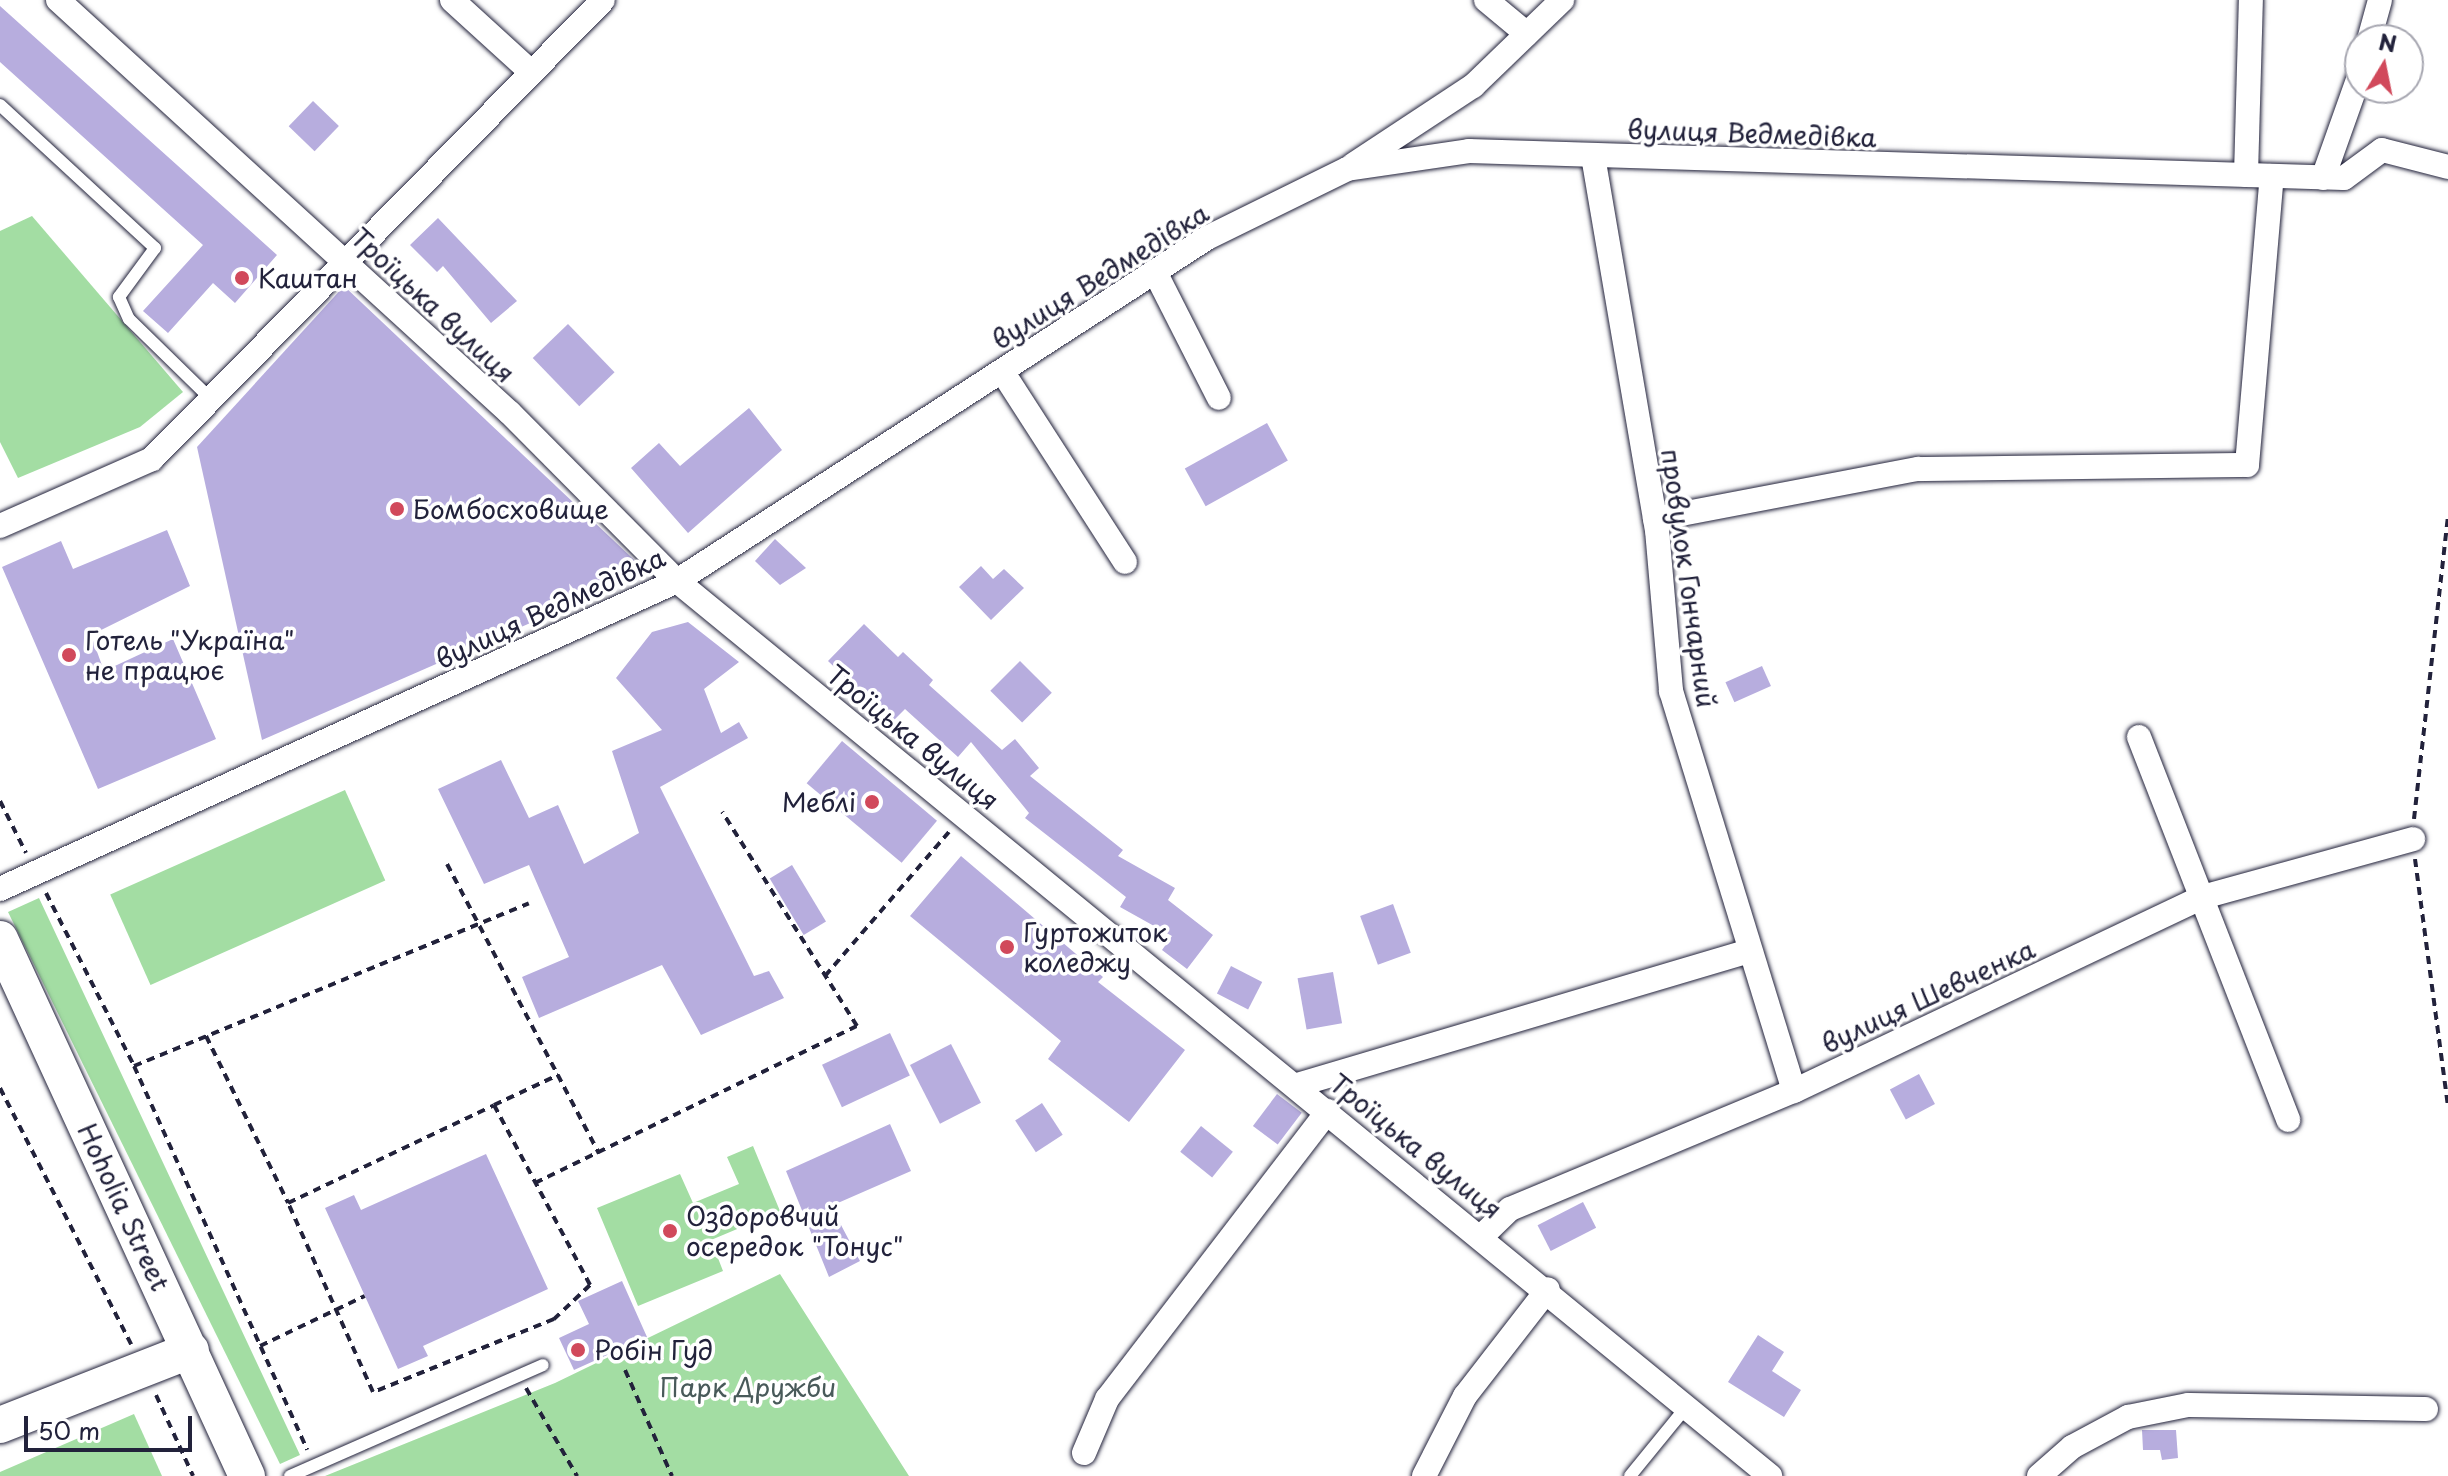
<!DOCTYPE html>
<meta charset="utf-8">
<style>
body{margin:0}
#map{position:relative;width:2448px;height:1476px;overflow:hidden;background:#fff;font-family:"Playpen Sans",sans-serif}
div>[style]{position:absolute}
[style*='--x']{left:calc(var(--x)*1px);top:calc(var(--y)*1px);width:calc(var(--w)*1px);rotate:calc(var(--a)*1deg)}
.green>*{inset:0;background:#a3dda3;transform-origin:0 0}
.building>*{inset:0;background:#b7adde;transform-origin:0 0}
.path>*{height:4px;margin-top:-2px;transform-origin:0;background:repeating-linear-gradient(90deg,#22223b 0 8px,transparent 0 14px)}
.roads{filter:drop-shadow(0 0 2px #22223b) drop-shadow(0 0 2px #22223b)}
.lane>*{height:12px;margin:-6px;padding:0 6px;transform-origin:6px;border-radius:6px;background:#fff}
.street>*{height:24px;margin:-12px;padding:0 12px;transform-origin:12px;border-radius:12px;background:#fff}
.secondary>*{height:36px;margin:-18px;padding:0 18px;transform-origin:18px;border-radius:18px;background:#fff}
.dots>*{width:22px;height:22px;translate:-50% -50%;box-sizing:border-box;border:4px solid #fff;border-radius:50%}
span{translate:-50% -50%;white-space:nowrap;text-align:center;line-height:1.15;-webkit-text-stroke:7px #fff;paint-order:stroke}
.street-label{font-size:26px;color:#22223b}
.poi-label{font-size:26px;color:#22223b}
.left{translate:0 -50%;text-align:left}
.right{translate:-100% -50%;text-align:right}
.park-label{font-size:26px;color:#495a5a}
.north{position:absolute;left:2344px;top:24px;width:80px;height:80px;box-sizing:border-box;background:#fff;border:2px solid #a7a7b1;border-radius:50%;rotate:10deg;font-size:22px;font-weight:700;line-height:32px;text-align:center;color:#22223b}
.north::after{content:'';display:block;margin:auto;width:28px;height:36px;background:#d1495b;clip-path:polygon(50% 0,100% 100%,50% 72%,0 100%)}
.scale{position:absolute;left:24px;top:1416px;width:168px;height:36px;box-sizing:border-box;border:4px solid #22223b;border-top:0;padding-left:10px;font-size:24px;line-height:28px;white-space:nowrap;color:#22223b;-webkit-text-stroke:6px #fff;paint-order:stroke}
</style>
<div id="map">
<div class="green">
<i style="clip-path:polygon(32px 216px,183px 392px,140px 427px,18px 478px,0 442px,0 231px)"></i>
<i style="left:345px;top:790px;width:99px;height:257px;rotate:66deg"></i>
<i style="clip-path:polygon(39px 898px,300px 1455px,280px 1464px,8px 912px)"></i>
<i style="clip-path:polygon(753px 1146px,780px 1211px,711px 1240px,723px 1271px,638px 1306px,597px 1208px,680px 1174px,693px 1203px,739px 1184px,727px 1157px)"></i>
<i style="clip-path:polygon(780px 1274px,909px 1476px,325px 1476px,555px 1383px)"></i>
<i style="clip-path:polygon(134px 1414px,162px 1476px,0 1476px,0 1472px)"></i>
</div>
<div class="building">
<i style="clip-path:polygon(0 6px,277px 255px,235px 303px,213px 283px,168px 333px,143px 311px,203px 245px,0 62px)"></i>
<i style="left:313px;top:101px;width:36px;height:35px;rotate:44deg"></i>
<i style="clip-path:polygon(438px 218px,517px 301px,491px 323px,443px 266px,437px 272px,410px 245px)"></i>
<i style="clip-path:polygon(344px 286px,647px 572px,262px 740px,197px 447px)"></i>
<i style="left:568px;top:324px;width:67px;height:49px;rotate:46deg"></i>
<i style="clip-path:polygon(749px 408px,782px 450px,688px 533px,631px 468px,659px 443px,680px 466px)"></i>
<i style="left:1267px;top:423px;width:43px;height:94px;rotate:61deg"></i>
<i style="clip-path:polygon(167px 530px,190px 586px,91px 635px,104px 671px,173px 639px,216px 739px,98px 789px,2px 567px,61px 541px,73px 569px)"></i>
<i style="clip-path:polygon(775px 539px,806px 568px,780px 585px,755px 561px)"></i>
<i style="clip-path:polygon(981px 566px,993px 579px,1004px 569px,1024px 588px,991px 620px,959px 587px)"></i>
<i style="clip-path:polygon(688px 622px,739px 662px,704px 689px,721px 733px,739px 722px,748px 738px,660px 787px,754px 976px,769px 971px,784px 998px,701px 1035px,662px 965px,539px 1018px,522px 977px,569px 957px,529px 865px,484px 884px,438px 789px,501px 760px,529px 818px,558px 805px,584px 864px,639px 833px,612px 751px,662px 730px,616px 678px,652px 632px)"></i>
<i style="clip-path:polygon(864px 624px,898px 657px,903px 652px,933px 680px,929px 685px,1002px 750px,1015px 739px,1039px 768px,1030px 776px,1123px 850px,1118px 856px,1175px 888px,1168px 900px,1213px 935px,1187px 969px,1162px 950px,1172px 936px,1120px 907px,1126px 897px,1025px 818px,1029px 813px,971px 742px,958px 757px,905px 709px,892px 722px,828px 661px)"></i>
<i style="left:1020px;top:661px;width:45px;height:42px;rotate:45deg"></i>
<i style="left:1762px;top:666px;width:22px;height:40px;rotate:66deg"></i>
<i style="left:842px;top:741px;width:124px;height:55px;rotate:40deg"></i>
<i style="clip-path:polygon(961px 856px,1103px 977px,1098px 982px,1185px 1050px,1129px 1122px,1048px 1059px,1061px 1041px,910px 916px)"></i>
<i style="left:792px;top:865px;width:66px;height:26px;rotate:59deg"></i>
<i style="left:1393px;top:904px;width:52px;height:35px;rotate:70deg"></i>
<i style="left:1231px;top:966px;width:35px;height:31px;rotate:27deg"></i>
<i style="left:1333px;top:972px;width:52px;height:36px;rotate:80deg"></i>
<i style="left:890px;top:1033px;width:47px;height:75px;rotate:65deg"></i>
<i style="left:951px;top:1044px;width:66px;height:46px;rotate:63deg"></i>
<i style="left:1919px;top:1074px;width:34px;height:33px;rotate:62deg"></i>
<i style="left:1277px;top:1094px;width:31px;height:40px;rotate:37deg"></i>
<i style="left:1042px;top:1103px;width:38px;height:32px;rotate:57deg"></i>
<i style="clip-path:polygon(890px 1124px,911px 1171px,831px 1206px,860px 1261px,829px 1277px,786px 1171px)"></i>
<i style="left:1201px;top:1126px;width:41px;height:33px;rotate:39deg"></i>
<i style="clip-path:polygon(486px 1154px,548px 1289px,423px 1346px,428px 1356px,398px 1369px,325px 1208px,354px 1195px,361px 1210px)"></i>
<i style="left:1583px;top:1202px;width:29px;height:51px;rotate:63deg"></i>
<i style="clip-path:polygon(622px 1281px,647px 1337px,574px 1370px,559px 1338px,589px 1324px,578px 1301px)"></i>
<i style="clip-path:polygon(1758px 1335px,1784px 1352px,1772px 1371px,1801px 1390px,1784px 1417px,1728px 1382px)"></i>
<i style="clip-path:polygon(2142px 1430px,2176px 1430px,2178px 1458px,2162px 1460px,2160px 1450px,2143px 1450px)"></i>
</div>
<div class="path">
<i style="--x:0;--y:801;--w:58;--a:63.4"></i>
<i style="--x:2414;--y:819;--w:306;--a:-83.6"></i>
<i style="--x:2415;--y:859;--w:250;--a:82.4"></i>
<i style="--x:447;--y:864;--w:327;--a:62.3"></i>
<i style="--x:46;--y:893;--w:194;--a:63"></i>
<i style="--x:134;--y:1066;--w:421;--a:65.7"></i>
<i style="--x:825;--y:976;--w:190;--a:-49.3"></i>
<i style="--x:206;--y:1036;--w:186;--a:63.8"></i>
<i style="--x:134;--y:1066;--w:427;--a:-22.4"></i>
<i style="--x:0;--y:1088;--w:288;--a:62.9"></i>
<i style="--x:494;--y:1105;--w:204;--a:61.9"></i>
<i style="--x:590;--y:1285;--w:50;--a:136.6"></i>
<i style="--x:554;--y:1319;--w:195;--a:158"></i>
<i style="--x:373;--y:1392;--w:207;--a:-114.2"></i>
<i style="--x:288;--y:1203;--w:228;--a:-25.4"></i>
<i style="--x:494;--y:1105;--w:71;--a:-25.1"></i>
<i style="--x:535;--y:1183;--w:358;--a:-26"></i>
<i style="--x:857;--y:1026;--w:253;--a:-122.2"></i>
<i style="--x:260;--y:1346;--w:116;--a:-25.5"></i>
<i style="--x:625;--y:1370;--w:116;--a:66.1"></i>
<i style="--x:526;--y:1388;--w:102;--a:59.9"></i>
<i style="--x:156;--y:1395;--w:89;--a:65.4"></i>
</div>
<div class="roads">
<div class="lane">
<i style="--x:0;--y:105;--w:211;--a:42.7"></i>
<i style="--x:155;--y:248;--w:61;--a:126.3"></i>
<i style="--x:119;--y:297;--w:24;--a:66"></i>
<i style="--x:129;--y:319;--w:113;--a:44.3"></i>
<i style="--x:290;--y:1476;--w:276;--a:-23.7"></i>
<i style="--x:1630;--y:1476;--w:90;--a:-50.8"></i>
</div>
<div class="street">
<i style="--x:58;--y:0;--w:612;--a:42.42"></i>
<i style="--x:510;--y:413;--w:237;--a:45.2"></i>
<i style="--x:677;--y:581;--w:1413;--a:39.31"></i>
<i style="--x:452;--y:0;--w:107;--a:42.3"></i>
<i style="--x:1486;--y:0;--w:53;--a:39.7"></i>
<i style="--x:2369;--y:40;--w:41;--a:-74.6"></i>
<i style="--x:1593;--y:156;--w:379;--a:80.3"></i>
<i style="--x:1657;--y:530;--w:162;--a:85"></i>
<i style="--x:1671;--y:691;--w:418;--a:72.9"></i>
<i style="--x:1353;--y:165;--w:144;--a:-33.4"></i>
<i style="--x:1473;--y:86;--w:124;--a:-44"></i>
<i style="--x:2246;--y:175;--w:175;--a:-88.4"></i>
<i style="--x:2323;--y:178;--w:110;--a:-70.4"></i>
<i style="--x:1155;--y:272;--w:141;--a:63.1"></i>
<i style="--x:1002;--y:371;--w:227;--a:57.2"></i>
<i style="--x:1655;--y:519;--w:268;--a:-10.8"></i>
<i style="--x:1918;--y:469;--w:329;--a:-0.7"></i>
<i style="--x:2247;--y:465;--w:290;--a:-85.1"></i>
<i style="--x:0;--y:526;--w:166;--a:-23.8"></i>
<i style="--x:152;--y:459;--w:643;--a:-45.5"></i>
<i style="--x:2139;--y:737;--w:411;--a:68.7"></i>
<i style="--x:0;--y:889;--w:744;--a:-24.46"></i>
<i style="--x:677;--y:581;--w:631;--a:-32.91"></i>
<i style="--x:1207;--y:238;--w:156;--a:-26.2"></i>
<i style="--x:1347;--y:169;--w:123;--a:-8.4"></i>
<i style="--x:1469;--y:151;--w:875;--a:1.77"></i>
<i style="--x:2344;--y:178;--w:47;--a:-36.4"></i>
<i style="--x:2382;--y:150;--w:68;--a:14.4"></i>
<i style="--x:1297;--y:1085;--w:472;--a:-16.5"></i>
<i style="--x:1482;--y:1236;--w:39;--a:-44"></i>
<i style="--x:1510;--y:1209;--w:308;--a:-22.6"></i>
<i style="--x:1794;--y:1091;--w:453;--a:-25.4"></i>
<i style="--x:2203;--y:897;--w:218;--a:-15.4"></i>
<i style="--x:1084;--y:1453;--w:59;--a:-66.9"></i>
<i style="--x:1107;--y:1399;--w:363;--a:-52.5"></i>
<i style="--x:1424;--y:1476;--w:90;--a:-62.9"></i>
<i style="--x:1465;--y:1396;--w:135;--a:-52.2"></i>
<i style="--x:2039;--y:1476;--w:44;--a:-41.3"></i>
<i style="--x:2072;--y:1447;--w:64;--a:-28.2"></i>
<i style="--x:2128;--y:1417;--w:61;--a:-11.3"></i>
<i style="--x:2188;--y:1405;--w:238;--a:1"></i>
</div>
<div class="secondary">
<i style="--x:0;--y:939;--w:591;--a:65.3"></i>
<i style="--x:0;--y:1425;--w:205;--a:-21.4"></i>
</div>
</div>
<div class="dots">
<i style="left:242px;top:278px;background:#d1495b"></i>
<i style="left:397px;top:509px;background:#d1495b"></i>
<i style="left:69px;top:655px;background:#d1495b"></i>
<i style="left:872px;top:802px;background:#d1495b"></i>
<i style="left:1007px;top:947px;background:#d1495b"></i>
<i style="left:670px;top:1231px;background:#d1495b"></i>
<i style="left:578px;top:1350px;background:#d1495b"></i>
</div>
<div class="street-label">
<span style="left:1752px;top:133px;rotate:2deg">вулиця Ведмедівка</span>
<span style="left:1100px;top:276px;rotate:-32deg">вулиця Ведмедівка</span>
<span style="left:433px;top:305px;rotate:43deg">Троїцька вулиця</span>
<span style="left:1689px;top:578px;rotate:82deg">провулок Гончарний</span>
<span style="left:550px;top:608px;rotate:-25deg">вулиця Ведмедівка</span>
<span style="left:913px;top:737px;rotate:39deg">Троїцька вулиця</span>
<span style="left:1928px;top:996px;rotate:-25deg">вулиця Шевченка</span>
<span style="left:1416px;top:1146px;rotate:39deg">Троїцька вулиця</span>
<span style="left:124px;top:1207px;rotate:65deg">Hoholia Street</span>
</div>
<div class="poi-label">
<span class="left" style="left:258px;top:278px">Каштан</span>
<span class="left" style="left:413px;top:509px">Бомбосховище</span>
<span class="left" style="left:85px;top:655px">Готель "Україна"<br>не працює</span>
<span class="right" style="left:856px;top:802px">Меблі</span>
<span class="left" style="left:1023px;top:947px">Гуртожиток<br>коледжу</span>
<span class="left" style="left:686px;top:1231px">Оздоровчий<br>осередок "Тонус"</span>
<span class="left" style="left:594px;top:1350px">Робін Гуд</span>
</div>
<div class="park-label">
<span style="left:748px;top:1387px">Парк Дружби</span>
</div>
<div class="north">N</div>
<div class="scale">50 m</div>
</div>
